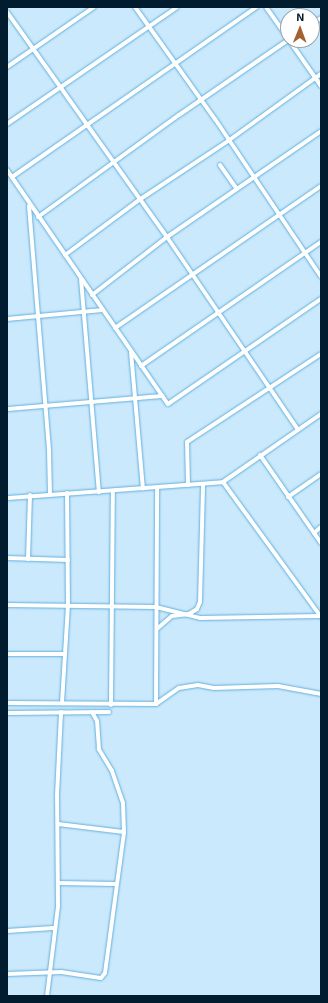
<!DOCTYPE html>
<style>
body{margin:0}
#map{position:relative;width:328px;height:1003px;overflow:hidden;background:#cbe9fc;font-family:"Exo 2",sans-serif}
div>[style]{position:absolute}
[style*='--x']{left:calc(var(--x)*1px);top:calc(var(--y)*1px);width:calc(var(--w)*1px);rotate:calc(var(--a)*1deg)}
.roads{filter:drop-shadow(0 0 1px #62b0de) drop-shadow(0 0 1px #62b0de)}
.minor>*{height:4px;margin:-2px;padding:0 2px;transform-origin:2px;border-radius:2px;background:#fff}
span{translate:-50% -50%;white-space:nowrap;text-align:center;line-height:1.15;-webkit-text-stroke:4px #fff;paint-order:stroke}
.frame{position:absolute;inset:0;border:8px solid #001c2e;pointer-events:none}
.north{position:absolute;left:280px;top:8px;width:40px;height:40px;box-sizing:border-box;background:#fff;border:1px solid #99a4ab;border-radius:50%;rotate:1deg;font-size:11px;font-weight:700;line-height:16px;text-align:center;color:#001c2e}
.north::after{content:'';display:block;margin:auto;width:14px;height:18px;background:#a3612d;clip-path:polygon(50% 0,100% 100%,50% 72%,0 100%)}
</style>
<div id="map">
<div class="roads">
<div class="minor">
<i style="--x:135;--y:7;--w:138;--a:54.5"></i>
<i style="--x:215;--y:119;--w:190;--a:56.1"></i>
<i style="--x:266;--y:7;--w:39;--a:55"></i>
<i style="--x:7;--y:12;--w:276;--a:54.6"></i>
<i style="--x:167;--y:237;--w:233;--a:55.8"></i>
<i style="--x:312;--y:24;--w:11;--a:-34"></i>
<i style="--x:289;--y:40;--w:56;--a:55.2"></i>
<i style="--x:7;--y:67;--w:106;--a:-34.6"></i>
<i style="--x:7;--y:124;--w:206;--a:-34.5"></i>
<i style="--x:220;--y:165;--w:29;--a:55"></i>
<i style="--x:7;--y:170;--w:284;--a:55.5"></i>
<i style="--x:168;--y:404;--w:186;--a:-34.5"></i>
<i style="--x:12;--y:177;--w:298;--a:-34.8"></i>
<i style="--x:29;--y:206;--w:245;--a:85.3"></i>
<i style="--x:49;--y:450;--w:44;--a:88.7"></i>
<i style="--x:38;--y:217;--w:174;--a:-35.9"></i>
<i style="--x:179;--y:115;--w:132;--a:-34.5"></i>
<i style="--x:65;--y:255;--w:92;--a:-36.6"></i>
<i style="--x:139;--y:200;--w:107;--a:-33.5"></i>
<i style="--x:228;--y:141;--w:115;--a:-35.8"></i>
<i style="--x:81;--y:279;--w:214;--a:85.2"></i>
<i style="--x:92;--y:295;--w:95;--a:-37.7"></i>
<i style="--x:167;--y:237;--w:187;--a:-34.5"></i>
<i style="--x:7;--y:319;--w:96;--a:-5.4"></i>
<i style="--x:115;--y:328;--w:250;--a:-34.6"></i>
<i style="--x:131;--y:352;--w:137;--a:85"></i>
<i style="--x:141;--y:366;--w:219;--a:-34.6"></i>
<i style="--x:7;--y:409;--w:156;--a:-4.8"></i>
<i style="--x:260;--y:455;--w:107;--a:55.3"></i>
<i style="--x:223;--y:482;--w:167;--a:54"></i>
<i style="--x:188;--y:485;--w:43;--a:-91.3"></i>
<i style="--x:187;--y:442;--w:160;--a:-33.3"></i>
<i style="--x:288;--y:497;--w:40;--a:-34.9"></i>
<i style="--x:7;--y:498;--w:217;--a:-4.2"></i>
<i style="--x:223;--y:482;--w:119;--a:-34.8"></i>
<i style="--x:314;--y:533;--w:9;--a:-41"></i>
<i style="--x:7;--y:558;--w:61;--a:1.9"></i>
<i style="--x:28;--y:559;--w:64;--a:-88.2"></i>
<i style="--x:7;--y:605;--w:149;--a:0.8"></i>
<i style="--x:156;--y:607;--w:45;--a:14"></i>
<i style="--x:200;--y:618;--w:120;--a:-1"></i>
<i style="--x:158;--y:628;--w:18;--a:-41"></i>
<i style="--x:172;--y:616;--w:17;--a:-7"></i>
<i style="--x:189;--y:614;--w:9;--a:-32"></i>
<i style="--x:197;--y:609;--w:8;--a:-67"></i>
<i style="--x:200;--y:602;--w:118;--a:-88.5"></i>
<i style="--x:7;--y:654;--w:57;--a:0"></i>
<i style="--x:7;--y:703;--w:149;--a:0.4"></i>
<i style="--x:156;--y:704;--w:28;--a:-35"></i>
<i style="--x:179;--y:688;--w:19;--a:-9"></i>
<i style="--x:198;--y:685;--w:16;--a:11"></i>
<i style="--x:214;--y:688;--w:64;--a:-1.8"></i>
<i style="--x:278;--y:686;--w:44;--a:10.5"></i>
<i style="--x:62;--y:703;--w:97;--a:-86.5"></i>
<i style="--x:68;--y:606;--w:113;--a:-90.5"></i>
<i style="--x:156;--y:704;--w:216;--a:-89.7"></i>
<i style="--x:111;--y:705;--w:214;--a:-89.5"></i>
<i style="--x:7;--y:713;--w:102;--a:-0.6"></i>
<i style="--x:58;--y:824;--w:66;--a:6.9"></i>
<i style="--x:58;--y:883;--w:57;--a:1"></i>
<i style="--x:7;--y:931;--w:46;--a:-3.7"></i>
<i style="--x:7;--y:974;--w:54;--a:-2.1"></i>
<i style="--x:61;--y:972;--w:40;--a:8.5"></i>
<i style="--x:101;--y:978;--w:6;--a:-51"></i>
<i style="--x:105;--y:973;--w:142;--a:-82.3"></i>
<i style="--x:124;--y:832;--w:29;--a:-92"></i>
<i style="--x:123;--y:803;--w:34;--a:-109"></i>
<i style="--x:112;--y:771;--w:26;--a:-121"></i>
<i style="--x:99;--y:749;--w:28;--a:-94"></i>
<i style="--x:97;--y:721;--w:10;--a:-119"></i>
<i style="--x:47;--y:996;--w:91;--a:-83"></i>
<i style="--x:58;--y:906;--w:111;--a:-90.5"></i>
<i style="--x:57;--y:795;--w:83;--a:-87.2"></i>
</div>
</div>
<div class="frame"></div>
<div class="north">N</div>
</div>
